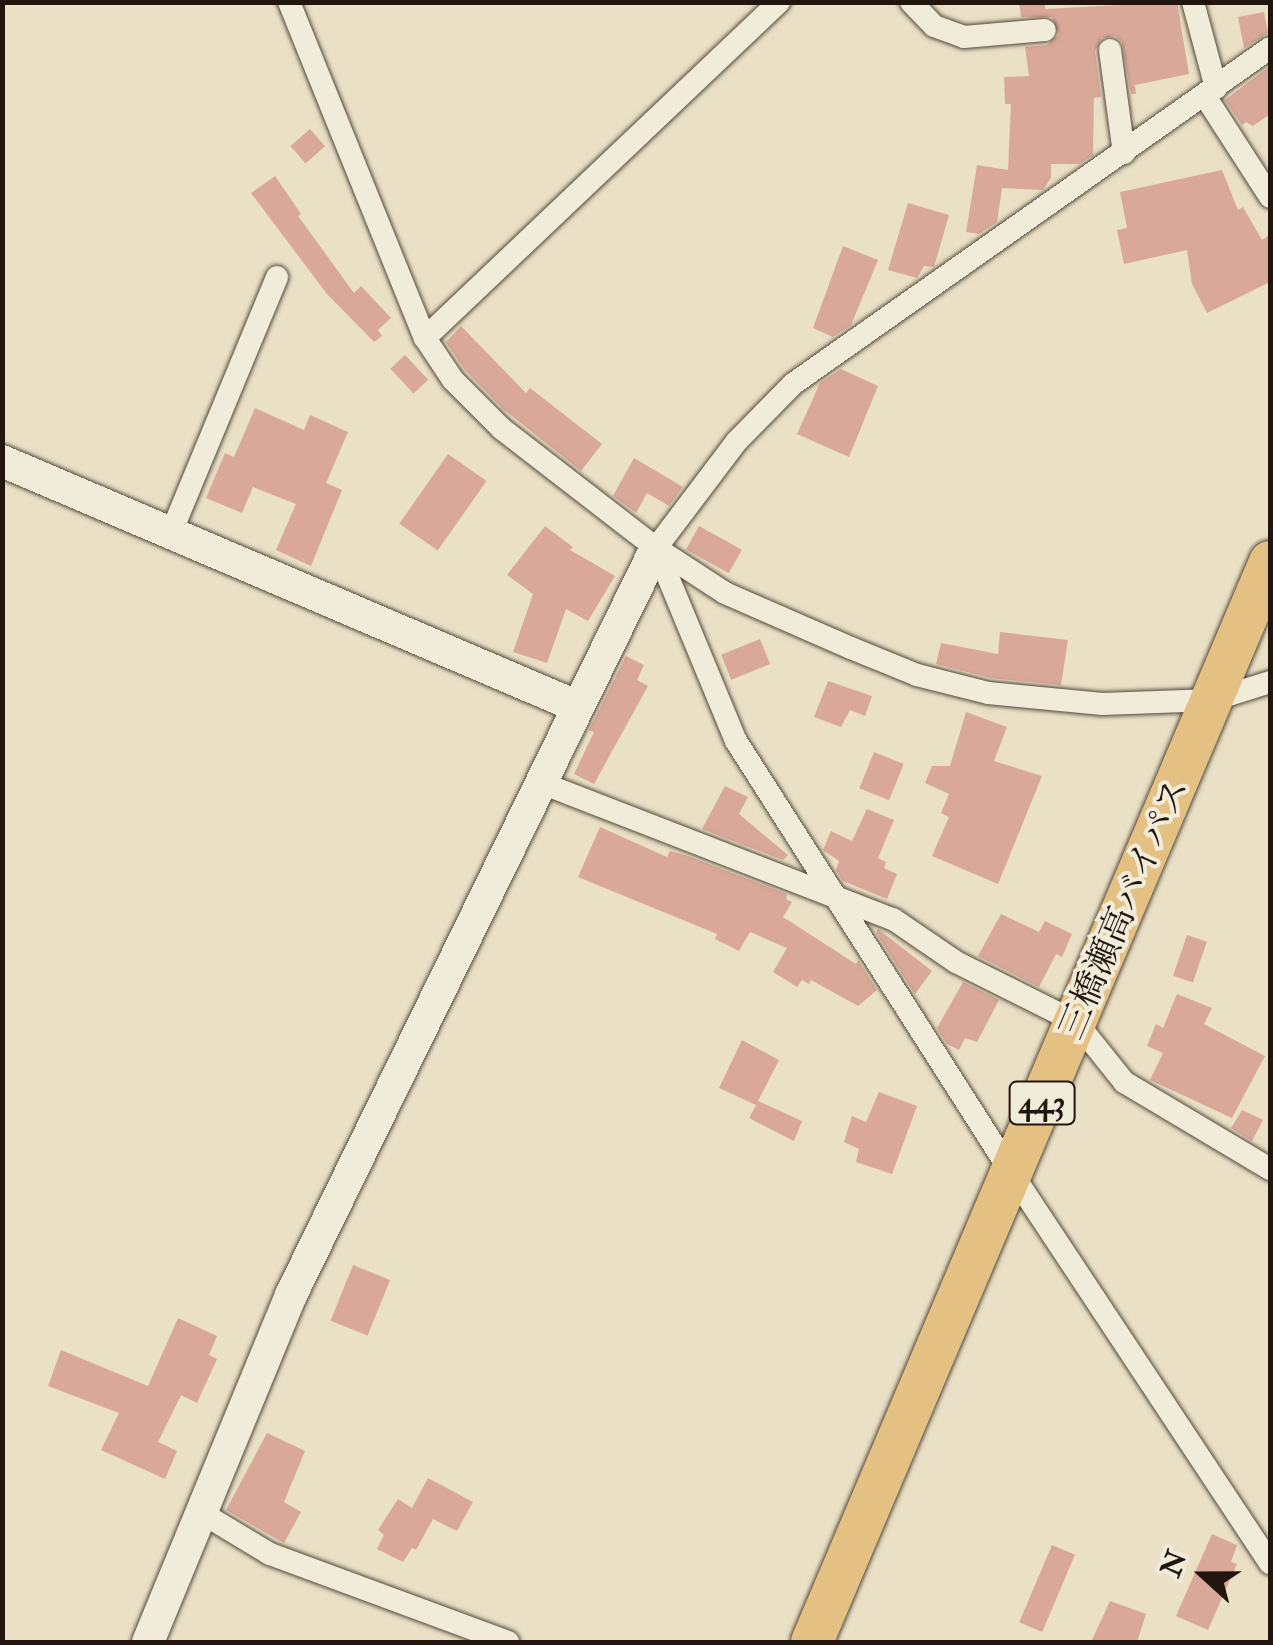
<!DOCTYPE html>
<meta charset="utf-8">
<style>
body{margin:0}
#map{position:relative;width:1273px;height:1645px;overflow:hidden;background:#e9e0c5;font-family:"IM FELL Double Pica","Noto Serif JP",serif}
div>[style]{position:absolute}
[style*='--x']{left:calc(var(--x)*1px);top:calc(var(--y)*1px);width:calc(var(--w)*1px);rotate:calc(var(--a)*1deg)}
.building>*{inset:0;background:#daa899;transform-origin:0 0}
.roads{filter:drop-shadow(0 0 2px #54483b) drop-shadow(0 0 2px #54483b)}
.street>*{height:22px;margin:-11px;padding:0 11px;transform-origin:11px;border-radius:11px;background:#f1ebd9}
.secondary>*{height:32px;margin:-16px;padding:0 16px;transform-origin:16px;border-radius:16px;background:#f1ebd9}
.highway>*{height:42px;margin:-21px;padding:0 21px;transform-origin:21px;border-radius:21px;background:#e4c082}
span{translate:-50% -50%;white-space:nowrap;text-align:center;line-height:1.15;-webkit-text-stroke:8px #f1ebd9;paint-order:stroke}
.shield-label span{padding:2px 8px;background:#f1ebd9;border:2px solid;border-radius:8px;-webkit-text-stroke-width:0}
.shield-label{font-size:32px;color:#22150d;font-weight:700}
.street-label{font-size:35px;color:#22150d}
.frame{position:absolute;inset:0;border:5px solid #22150d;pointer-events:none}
.north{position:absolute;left:1153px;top:1525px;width:100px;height:100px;-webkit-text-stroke:8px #f1ebd9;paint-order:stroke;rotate:291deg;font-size:28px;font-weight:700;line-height:40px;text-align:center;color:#22150d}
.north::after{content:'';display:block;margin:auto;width:35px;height:45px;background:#22150d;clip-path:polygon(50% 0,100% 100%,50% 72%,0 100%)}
</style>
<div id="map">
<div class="building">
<i style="clip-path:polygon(1019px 2px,1045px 2px,1045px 9px,1177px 2px,1189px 74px,1135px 85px,1136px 94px,1131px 94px,1122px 42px,1115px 36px,1102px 38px,1095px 51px,1101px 97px,1094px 98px,1093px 155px,1079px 164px,1051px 164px,1051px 178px,1043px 190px,1002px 188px,997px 222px,979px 234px,966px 232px,977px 165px,1008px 170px,1011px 104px,1005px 104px,1004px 77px,1029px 76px,1025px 47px,1047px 45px,1059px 35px,1052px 17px,1021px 17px)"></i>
<i style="clip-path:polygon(1264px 12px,1268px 33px,1244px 48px,1238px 17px)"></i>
<i style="clip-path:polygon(1270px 66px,1270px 114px,1253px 126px,1246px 122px,1242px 125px,1225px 100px)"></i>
<i style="left:310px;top:129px;width:23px;height:26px;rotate:49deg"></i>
<i style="clip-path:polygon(1222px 170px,1238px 210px,1243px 207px,1262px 240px,1270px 235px,1270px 282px,1207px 313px,1192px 284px,1187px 250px,1124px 264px,1117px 230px,1127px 228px,1120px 192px)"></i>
<i style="clip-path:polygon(275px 176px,301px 214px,298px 216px,354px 293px,361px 286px,391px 318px,378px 330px,382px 336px,374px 342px,327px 294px,251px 193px)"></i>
<i style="clip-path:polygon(908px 203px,949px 215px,934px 267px,924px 266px,917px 278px,888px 270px)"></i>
<i style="clip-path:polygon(843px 246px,878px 260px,851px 325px,833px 337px,813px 328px)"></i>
<i style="clip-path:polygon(461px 326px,526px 393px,530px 388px,602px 444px,581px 471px,502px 408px,464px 369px,446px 342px)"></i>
<i style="left:405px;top:355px;width:34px;height:20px;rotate:47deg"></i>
<i style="clip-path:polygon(841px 369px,878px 386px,849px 457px,797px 434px,820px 383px)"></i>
<i style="clip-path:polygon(255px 408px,304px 430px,310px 415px,348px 432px,326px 483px,342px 490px,311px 566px,276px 550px,296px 504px,253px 487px,242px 513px,206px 498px,225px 453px,234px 457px)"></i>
<i style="left:448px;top:454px;width:47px;height:85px;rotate:35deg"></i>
<i style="clip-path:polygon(634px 458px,683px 487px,669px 506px,647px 493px,636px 513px,613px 496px)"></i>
<i style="clip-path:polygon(545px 526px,573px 547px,570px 550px,615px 576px,588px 621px,566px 609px,547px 663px,513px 652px,533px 594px,507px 575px)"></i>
<i style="left:699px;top:526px;width:49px;height:27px;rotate:29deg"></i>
<i style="clip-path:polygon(1000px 632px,1068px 640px,1061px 685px,991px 678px,936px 664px,941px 643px,998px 654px)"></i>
<i style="left:760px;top:639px;width:27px;height:42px;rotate:68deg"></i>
<i style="clip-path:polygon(626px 656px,644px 665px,637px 680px,648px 686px,594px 784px,574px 774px,594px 732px,589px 730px)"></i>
<i style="clip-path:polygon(828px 681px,872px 696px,865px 716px,850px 710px,841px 727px,814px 717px)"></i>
<i style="clip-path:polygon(966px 712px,1007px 727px,994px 761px,1042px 776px,998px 884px,932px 856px,949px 817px,941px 813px,949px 794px,925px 783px,932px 766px,950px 766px)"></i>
<i style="left:874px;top:752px;width:32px;height:39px;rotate:22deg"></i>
<i style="clip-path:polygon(725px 786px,748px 797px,739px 814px,788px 855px,783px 860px,702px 829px)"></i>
<i style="clip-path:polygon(867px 809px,894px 820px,878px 858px,886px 862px,884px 868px,897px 874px,887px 899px,843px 881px,836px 870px,839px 861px,823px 850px,831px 831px,852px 841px)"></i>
<i style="clip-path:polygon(600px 827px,667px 857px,670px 851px,688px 856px,787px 894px,786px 899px,792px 902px,783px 917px,856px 964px,858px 960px,877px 990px,858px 1006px,811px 980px,809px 984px,802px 980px,797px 987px,773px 972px,787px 948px,750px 932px,739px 951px,715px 939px,717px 934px,578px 877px)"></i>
<i style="clip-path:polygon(1001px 914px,1039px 932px,1045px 921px,1072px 934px,1062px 957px,1056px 954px,1039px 987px,978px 956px)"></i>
<i style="clip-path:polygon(878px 929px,932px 971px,915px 994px,876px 933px)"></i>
<i style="left:1187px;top:935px;width:21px;height:43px;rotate:19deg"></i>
<i style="clip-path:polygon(963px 982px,999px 1000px,977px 1042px,965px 1038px,959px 1050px,947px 1044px,937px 1028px)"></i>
<i style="clip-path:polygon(1177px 994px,1212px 1008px,1204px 1024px,1265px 1056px,1232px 1118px,1150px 1080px,1163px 1053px,1147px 1046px,1156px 1024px,1163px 1028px)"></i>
<i style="clip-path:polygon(742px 1040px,779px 1060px,758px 1101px,802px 1121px,794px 1141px,749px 1118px,756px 1105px,719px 1088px)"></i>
<i style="clip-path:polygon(879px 1092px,917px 1106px,892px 1174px,856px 1162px,859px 1149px,844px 1142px,852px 1116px,866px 1122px)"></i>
<i style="clip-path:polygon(1242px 1110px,1263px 1120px,1252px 1141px,1231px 1128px)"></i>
<i style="left:353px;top:1265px;width:40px;height:60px;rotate:22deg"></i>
<i style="clip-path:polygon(178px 1318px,217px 1336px,209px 1355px,217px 1359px,197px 1403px,181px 1395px,158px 1442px,177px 1451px,165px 1479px,101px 1450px,119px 1413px,48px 1386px,61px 1350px,148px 1386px)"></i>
<i style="clip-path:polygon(267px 1433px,305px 1451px,284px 1502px,301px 1512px,284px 1543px,226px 1510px)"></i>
<i style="clip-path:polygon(428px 1478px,473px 1502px,457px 1531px,433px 1519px,416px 1550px,412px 1548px,403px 1562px,377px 1549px,384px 1535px,378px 1530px,398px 1499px,412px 1508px)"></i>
<i style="clip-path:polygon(1212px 1534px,1237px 1545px,1231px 1562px,1237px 1564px,1208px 1630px,1176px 1616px)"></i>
<i style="left:1052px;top:1545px;width:25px;height:84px;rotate:23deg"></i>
<i style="clip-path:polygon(1110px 1601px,1146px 1614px,1137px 1642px,1091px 1642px)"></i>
</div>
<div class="roads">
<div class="street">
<i style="--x:289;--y:2;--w:362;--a:68"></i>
<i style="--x:425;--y:338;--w:50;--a:56.3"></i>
<i style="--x:453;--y:380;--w:69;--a:45"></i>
<i style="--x:502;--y:429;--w:195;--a:37.7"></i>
<i style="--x:656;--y:548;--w:82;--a:33.1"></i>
<i style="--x:725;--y:593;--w:137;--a:23.6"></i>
<i style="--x:851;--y:648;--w:71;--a:22.2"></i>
<i style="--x:917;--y:675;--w:73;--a:14.2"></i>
<i style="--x:988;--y:693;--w:115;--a:5.5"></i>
<i style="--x:1102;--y:704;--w:111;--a:-2.1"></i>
<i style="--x:1213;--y:700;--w:60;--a:-17.5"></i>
<i style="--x:911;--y:2;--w:33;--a:46"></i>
<i style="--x:934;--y:26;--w:32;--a:20"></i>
<i style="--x:964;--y:37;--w:81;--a:-4.9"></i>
<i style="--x:1193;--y:2;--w:89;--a:75"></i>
<i style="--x:1110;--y:50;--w:104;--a:82.3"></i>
<i style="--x:1205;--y:96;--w:120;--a:57.2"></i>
<i style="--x:425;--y:338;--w:488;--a:-43.5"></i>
<i style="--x:171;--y:533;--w:277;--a:-67.5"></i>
<i style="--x:656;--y:548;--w:209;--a:67.5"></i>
<i style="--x:736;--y:741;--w:511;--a:57.46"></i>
<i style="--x:1011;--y:1172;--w:469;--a:56.5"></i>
<i style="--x:656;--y:548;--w:134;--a:-52.9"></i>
<i style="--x:737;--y:441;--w:80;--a:-45.5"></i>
<i style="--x:793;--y:384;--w:583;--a:-35.16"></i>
<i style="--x:539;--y:782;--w:380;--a:21.2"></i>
<i style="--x:893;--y:919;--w:76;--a:34.3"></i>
<i style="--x:956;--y:962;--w:134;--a:26.6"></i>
<i style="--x:1076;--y:1022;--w:77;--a:51.3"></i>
<i style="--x:1124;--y:1082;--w:170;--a:30.8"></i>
<i style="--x:202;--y:1513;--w:79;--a:31.1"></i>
<i style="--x:270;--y:1554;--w:254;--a:20.3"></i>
</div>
<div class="secondary">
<i style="--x:2;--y:461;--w:624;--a:23.11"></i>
<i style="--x:148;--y:1642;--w:375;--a:-67.6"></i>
<i style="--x:291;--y:1295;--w:831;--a:-63.96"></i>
</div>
<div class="highway">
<i style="--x:812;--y:1642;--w:1173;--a:-67.02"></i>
</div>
</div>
<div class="shield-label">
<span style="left:1042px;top:1103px">443</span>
</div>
<div class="street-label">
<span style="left:1124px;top:909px;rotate:-67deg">三橋瀬高バイパス</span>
</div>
<div class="frame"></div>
<div class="north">N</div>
</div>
